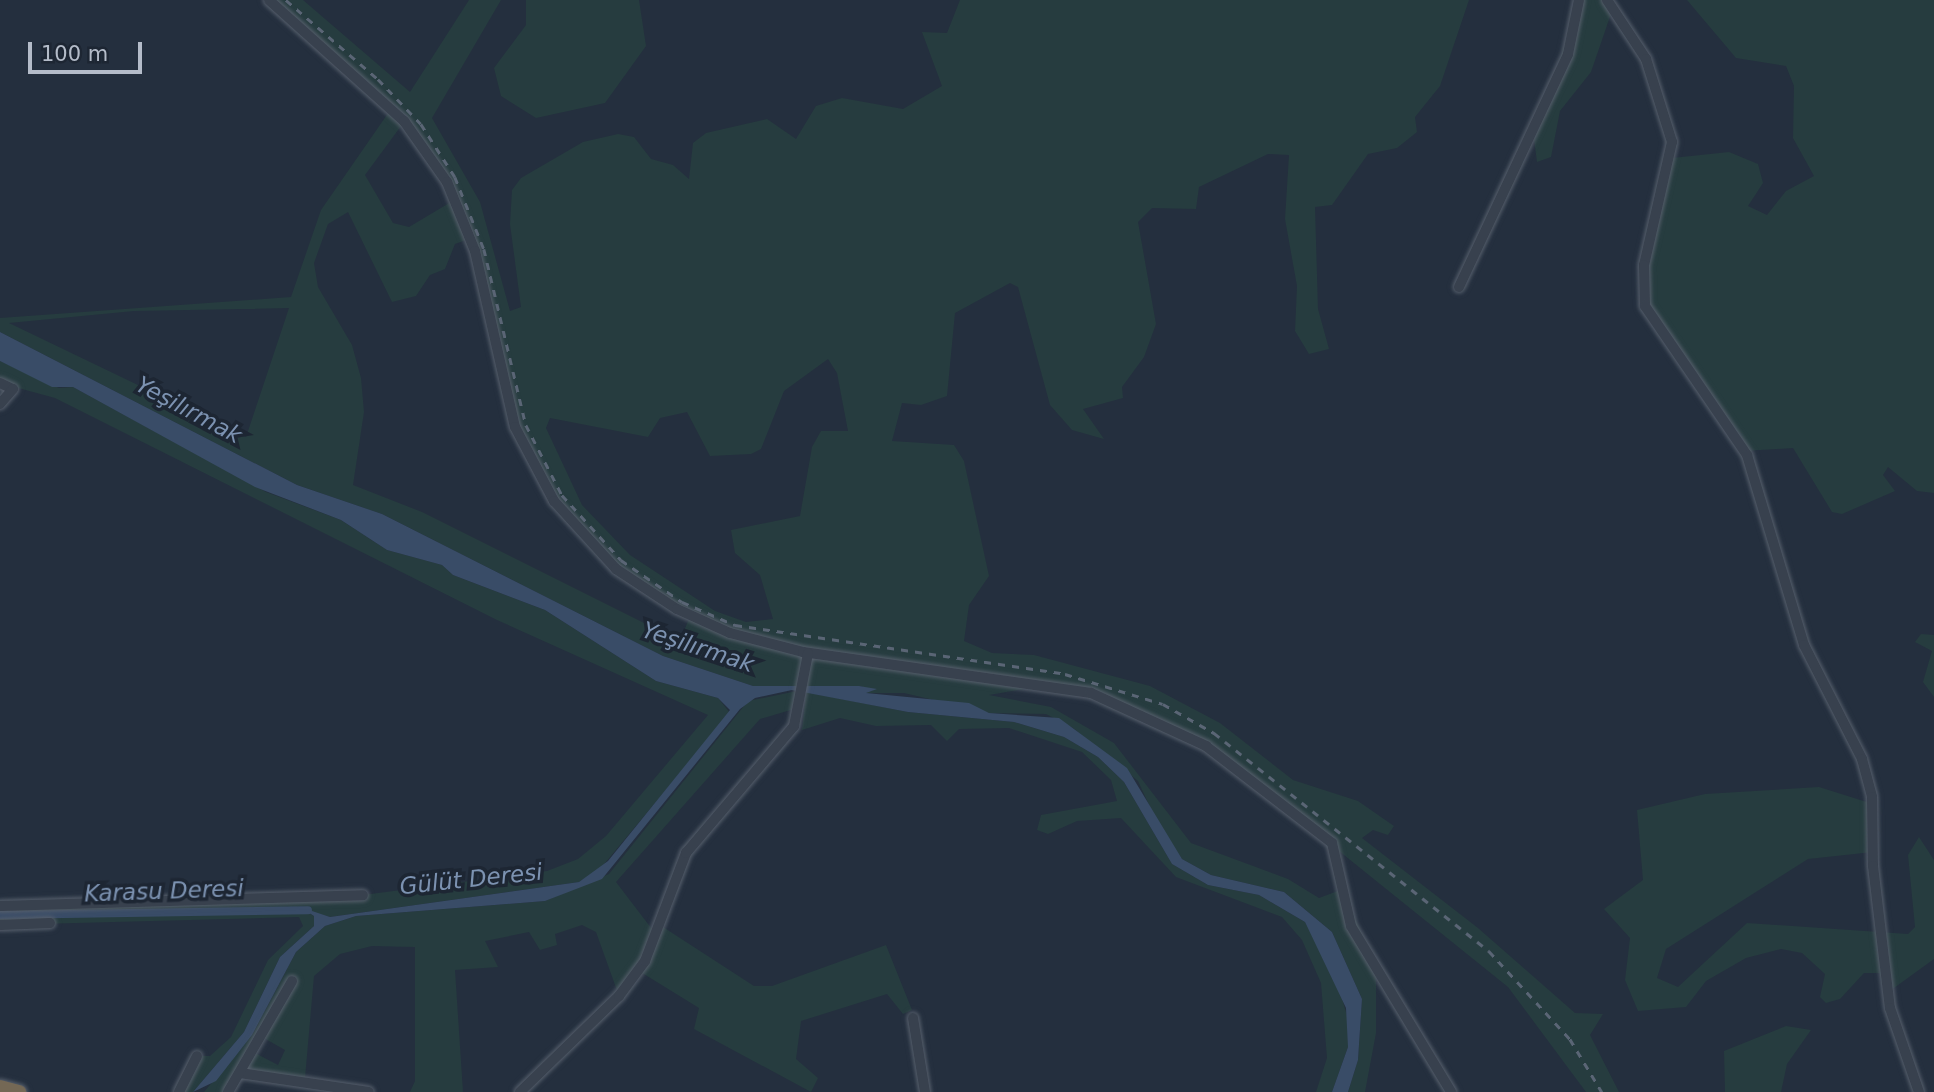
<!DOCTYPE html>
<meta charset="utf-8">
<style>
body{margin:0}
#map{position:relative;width:1934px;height:1092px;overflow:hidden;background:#242f3e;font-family:"DejaVu Sans",sans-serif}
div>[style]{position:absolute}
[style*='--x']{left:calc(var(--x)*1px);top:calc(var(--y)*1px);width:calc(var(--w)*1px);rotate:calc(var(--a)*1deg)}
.green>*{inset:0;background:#263c3f}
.water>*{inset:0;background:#394c67}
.canal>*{height:8px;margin:-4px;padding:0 4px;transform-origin:4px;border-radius:4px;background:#394c67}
.roads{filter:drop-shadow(0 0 2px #565f6c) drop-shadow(0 0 2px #565f6c)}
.minor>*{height:10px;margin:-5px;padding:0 5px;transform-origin:5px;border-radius:5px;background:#38414e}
.highway>*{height:14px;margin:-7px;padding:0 7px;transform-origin:7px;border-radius:7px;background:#746855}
.rail>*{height:2.5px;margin-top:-1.25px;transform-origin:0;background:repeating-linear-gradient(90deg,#5a6575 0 7px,transparent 0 14px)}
span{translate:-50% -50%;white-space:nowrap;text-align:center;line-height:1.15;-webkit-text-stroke:7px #1d2633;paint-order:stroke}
.water-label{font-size:23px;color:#7c92b1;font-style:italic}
.scale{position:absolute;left:28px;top:42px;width:114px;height:32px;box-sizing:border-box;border:4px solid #b4bcc9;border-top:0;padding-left:9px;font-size:21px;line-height:24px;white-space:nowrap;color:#b4bcc9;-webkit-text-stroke:5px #1d2633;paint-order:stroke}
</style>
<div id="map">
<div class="green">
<i style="clip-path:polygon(evenodd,269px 0,303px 0,410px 92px,469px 0,501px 0,432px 118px,480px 202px,510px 311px,521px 307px,510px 224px,512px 190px,521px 178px,583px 142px,618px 134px,634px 137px,651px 159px,673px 165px,689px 179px,693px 143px,706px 133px,767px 119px,796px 139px,816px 106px,842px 98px,903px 109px,942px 86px,922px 32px,947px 33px,960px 0,1469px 0,1440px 86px,1415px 117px,1417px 132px,1397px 148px,1368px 154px,1332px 205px,1315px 207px,1318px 309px,1329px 349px,1309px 354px,1295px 331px,1297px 286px,1285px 219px,1289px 155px,1268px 154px,1199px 187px,1196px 209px,1152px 208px,1138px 222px,1156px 324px,1144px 357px,1122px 387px,1123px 398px,1083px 409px,1104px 439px,1072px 430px,1050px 405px,1018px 287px,1010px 283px,955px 313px,947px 396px,921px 405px,902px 403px,892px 441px,954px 445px,964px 461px,989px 576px,969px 605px,964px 641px,992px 653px,1034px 655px,1150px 686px,1220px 723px,1293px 780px,1358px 801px,1394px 826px,1388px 835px,1373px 830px,1362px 838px,1478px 928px,1575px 1013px,1603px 1014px,1590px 1035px,1619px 1092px,1586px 1092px,1508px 987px,1237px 769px,1108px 698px,1029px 688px,989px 695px,1051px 707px,1114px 743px,1191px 843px,1288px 879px,1319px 898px,1343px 889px,1376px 968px,1376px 1033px,1365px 1092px,1348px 1092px,1358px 1060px,1362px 999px,1332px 932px,1284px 892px,1211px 875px,1182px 859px,1162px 833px,1138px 781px,1073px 728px,1046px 714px,989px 713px,904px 693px,861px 693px,873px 690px,859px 686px,753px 686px,663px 656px,382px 514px,297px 485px,0 332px,0 318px,291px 297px,321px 210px,391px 109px,269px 0,404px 122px,456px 199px,409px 227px,393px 223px,365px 175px,404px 122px,269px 0,348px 212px,392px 302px,416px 296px,430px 275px,445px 269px,455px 244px,471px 238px,515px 427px,567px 519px,643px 589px,690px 616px,680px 641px,422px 512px,353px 485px,364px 412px,361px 378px,352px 345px,318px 287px,314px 263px,328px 224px,348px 212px,269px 0,289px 308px,246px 437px,9px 323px,134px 311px,289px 308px,269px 0,828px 359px,837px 373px,848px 431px,821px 431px,812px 447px,800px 516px,731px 530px,735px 553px,760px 575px,773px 619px,746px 622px,715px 611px,630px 555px,582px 505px,546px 428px,550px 418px,648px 437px,660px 418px,687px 412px,710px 456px,751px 454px,761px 449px,784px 391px,828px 359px)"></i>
<i style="clip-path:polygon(526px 0,639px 0,646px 46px,605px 103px,536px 118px,501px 96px,494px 68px,526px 25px)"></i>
<i style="clip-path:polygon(1579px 0,1607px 0,1613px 8px,1591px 72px,1560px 111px,1551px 157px,1537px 162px,1534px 139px)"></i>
<i style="clip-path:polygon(1687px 0,1934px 0,1934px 493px,1917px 491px,1888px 467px,1883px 475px,1895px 491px,1842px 514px,1832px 512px,1793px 448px,1745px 451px,1642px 295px,1672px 158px,1729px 152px,1758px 164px,1763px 183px,1748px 206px,1767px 215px,1786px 191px,1814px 176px,1793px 138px,1794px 86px,1786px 66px,1736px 58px)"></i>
<i style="clip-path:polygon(0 361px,59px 388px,73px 387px,266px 492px,341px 520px,387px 550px,442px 565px,453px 575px,545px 610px,656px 681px,718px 698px,730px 713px,600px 869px,579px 882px,330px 917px,303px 909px,314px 916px,314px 926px,280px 957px,244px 1032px,193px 1092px,179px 1092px,197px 1056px,210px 1056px,231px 1037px,268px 960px,303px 926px,299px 917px,0 925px,0 906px,363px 895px,547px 871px,578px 859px,606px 836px,708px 715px,497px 620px,55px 398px,0 383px)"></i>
<i style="clip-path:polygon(1921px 634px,1934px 635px,1934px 697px,1923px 682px,1932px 651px,1915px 642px)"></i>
<i style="clip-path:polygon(evenodd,797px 691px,794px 709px,760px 719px,616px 882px,658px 937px,663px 927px,754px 986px,772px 986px,886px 945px,912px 1010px,903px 1014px,887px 994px,801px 1021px,796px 1059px,818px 1078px,811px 1092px,694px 1029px,699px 1008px,639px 971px,619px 996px,596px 932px,582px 925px,555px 934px,557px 945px,540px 950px,529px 932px,485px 941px,498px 967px,455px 970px,463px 1092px,410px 1092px,415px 1081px,415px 947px,372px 946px,340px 954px,314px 976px,305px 1078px,241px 1073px,228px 1092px,204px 1092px,252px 1035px,296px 952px,325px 926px,356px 916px,545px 901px,609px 874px,748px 701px,797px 691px,262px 1037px,285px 1050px,278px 1065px,253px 1052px,262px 1037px)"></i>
<i style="clip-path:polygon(806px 692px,908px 712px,1014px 722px,1064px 737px,1098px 757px,1124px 782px,1172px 864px,1208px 885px,1259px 895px,1305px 922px,1337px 981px,1348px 1019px,1348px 1047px,1332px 1092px,1316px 1092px,1327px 1058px,1321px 983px,1302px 940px,1282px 917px,1176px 877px,1121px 818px,1077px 821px,1048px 834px,1037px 830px,1041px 815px,1117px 801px,1111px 780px,1082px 752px,1009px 728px,959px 729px,947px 741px,931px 725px,876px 726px,840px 718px,802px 730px)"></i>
<i style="clip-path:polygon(1819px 787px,1873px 804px,1873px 852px,1808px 859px,1666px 949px,1657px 978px,1678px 987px,1747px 923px,1908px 934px,1915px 927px,1908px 855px,1919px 837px,1934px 860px,1934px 959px,1894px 988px,1883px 989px,1880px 973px,1864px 973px,1840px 999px,1826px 1003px,1820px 997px,1825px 974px,1802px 953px,1781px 949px,1746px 958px,1706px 981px,1686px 1007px,1638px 1011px,1625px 980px,1630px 938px,1604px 909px,1643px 880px,1637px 810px,1705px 794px)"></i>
<i style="clip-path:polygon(1786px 1026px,1811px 1030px,1787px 1064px,1781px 1092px,1725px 1092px,1724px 1051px)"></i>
</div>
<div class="water">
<i style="clip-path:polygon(0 332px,297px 485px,382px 514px,663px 656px,753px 686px,859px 686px,877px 689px,866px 693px,969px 703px,989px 713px,1059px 718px,1127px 768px,1182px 859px,1211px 875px,1284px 892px,1332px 932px,1362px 999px,1358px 1060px,1348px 1092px,1332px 1092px,1348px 1047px,1346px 1008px,1305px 922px,1259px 895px,1208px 885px,1172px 864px,1124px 782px,1098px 757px,1064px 737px,1014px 722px,908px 712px,792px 690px,755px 698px,740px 709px,602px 879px,545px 901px,356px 916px,325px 926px,296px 952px,252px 1035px,216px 1081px,193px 1092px,244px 1032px,280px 957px,314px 926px,314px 916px,300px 907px,330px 917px,579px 882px,608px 861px,730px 710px,718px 698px,656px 681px,545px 610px,453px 575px,442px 565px,387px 550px,341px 520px,255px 487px,73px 387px,52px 387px,0 361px)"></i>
</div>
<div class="canal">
<i style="--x:0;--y:915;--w:308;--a:-0.9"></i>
</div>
<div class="roads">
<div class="minor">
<i style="--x:269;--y:0;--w:181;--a:41.9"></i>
<i style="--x:404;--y:121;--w:75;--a:54.8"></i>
<i style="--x:447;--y:182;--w:74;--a:67.9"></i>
<i style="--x:475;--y:251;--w:180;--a:77.2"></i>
<i style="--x:515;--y:427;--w:84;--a:62.2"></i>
<i style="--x:554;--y:501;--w:92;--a:47.6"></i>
<i style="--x:616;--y:569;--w:73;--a:33.3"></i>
<i style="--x:677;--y:609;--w:58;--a:24.4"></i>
<i style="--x:730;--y:633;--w:75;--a:14.6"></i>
<i style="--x:803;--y:652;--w:291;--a:8.1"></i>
<i style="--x:1091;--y:693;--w:127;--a:24.7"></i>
<i style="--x:1206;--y:746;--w:159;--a:37.6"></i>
<i style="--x:1332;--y:843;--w:85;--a:77.1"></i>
<i style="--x:1351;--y:926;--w:194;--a:58.9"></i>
<i style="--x:1607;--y:0;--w:71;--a:56.5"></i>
<i style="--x:1646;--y:59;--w:87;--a:72.6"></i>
<i style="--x:1672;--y:142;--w:126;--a:102.8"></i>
<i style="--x:1644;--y:265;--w:41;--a:88.6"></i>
<i style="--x:1645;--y:306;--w:181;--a:55.6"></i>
<i style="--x:1747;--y:455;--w:198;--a:73.3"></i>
<i style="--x:1804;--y:645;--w:128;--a:63"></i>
<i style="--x:1862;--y:759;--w:39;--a:75"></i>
<i style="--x:1872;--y:797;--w:69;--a:89.2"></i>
<i style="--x:1873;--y:866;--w:143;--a:83.2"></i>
<i style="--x:1890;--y:1008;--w:89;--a:71"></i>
<i style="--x:1459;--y:287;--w:257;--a:-64.9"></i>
<i style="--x:1568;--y:54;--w:55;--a:-78.5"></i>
<i style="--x:0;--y:383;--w:14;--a:25"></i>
<i style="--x:13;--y:389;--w:20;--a:131"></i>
<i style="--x:0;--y:906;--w:363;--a:-1.7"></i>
<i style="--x:0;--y:925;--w:50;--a:-2.3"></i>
<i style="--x:913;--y:1018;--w:75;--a:80.8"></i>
<i style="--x:240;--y:1073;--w:130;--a:8.4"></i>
<i style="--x:179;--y:1092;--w:40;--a:-63.4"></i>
<i style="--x:228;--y:1092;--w:128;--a:-60"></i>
<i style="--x:520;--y:1092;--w:138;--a:-44.1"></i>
<i style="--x:619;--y:996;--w:44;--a:-53.4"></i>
<i style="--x:645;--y:961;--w:116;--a:-69.2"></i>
<i style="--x:686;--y:853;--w:167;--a:-49.6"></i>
<i style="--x:794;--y:726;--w:74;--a:-79.1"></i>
</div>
<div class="highway">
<i style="--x:0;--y:1087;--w:20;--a:15"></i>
</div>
</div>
<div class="rail">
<i style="--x:286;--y:0;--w:121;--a:40.7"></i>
<i style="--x:378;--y:79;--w:62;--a:46.3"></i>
<i style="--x:421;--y:124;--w:63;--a:57.3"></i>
<i style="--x:455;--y:177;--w:78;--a:68.1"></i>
<i style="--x:484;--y:249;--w:181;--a:76.6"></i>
<i style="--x:526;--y:425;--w:79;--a:62.8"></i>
<i style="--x:562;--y:495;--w:88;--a:47.8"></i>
<i style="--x:621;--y:560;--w:74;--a:34.5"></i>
<i style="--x:682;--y:602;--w:58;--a:23.5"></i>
<i style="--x:735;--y:625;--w:334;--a:8.4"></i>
<i style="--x:1065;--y:674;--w:102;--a:17"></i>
<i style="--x:1163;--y:704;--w:59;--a:29.6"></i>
<i style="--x:1214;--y:733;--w:351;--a:38.4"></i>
<i style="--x:1489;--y:951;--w:120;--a:47.4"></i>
<i style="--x:1570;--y:1039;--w:62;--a:58.9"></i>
</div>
<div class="water-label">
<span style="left:189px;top:410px;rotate:28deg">Yeşilırmak</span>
<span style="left:698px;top:647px;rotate:18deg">Yeşilırmak</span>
<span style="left:471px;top:879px;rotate:-6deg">Gülüt Deresi</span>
<span style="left:164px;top:891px;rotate:-2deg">Karasu Deresi</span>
</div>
<div class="scale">100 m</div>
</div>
